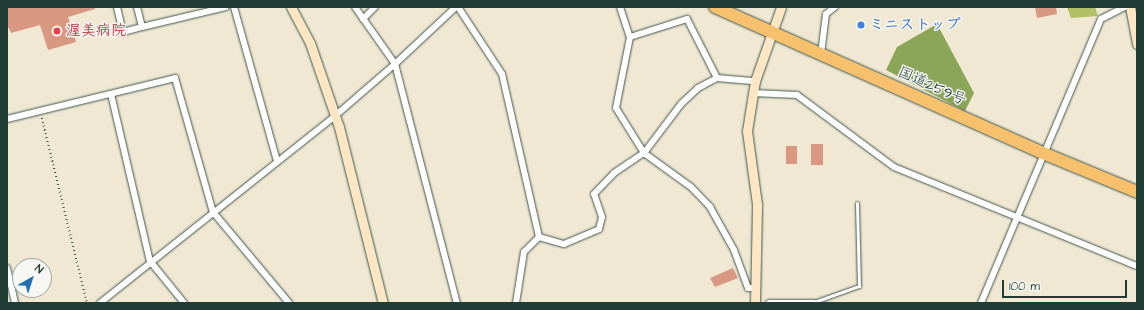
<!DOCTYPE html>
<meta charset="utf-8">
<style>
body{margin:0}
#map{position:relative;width:1144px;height:310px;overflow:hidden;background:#f0e8d3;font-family:"Architects Daughter","Klee One",sans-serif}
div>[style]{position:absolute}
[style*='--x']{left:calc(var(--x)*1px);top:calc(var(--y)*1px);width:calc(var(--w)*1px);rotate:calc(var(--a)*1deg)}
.green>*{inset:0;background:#b0c063}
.forest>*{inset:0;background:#8ca659}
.building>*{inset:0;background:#d99881;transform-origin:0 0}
.path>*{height:1.5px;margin-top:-0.75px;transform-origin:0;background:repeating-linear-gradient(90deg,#3e574c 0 1px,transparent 0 4px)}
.roads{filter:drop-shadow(0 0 1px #3e574c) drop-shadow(0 0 1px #3e574c)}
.lane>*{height:3px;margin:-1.5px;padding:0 1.5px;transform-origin:1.5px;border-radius:1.5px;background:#fff}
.street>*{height:6px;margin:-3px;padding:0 3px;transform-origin:3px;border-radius:3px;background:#fff}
.secondary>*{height:9px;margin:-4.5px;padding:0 4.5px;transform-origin:4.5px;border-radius:4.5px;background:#fce6c4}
.highway>*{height:12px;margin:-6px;padding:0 6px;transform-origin:6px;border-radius:6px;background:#f7c06c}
.dots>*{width:11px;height:11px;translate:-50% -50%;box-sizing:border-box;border:2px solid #f6f6f2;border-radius:50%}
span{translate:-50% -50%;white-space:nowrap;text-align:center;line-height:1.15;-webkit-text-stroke:3px #f6f6f2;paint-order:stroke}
.shop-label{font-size:15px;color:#366cbe;font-weight:700}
.left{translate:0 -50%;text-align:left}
.health-label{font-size:15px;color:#be3a42;font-weight:700}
.street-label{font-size:15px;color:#1f3d34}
.frame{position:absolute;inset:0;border:8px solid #1f3d34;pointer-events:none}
.north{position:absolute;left:12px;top:258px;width:40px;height:40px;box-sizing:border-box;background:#f6f6f2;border:1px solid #a0aca6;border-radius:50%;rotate:39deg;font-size:11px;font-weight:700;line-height:16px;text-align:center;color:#1f3d34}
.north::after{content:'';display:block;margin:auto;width:14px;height:18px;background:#1f6fb2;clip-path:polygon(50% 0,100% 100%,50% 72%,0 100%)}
.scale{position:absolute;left:1002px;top:280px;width:125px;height:18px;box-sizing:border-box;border:2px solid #1f3d34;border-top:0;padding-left:5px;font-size:12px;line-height:14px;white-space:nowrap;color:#1f3d34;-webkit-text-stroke:3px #f6f6f2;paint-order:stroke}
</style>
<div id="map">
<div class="green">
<i style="clip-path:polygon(1067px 7px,1095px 7px,1098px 16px,1071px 18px)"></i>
</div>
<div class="forest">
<i style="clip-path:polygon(937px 24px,974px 93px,965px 111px,886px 70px,897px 47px)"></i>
</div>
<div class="building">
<i style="clip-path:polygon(7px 7px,95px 7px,95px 9px,68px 17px,76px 42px,48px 50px,40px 25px,11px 33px,9px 28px,7px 28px)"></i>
<i style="clip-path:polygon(1035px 7px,1056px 7px,1057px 14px,1037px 18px)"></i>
<i style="left:811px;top:144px;width:12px;height:21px"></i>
<i style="left:786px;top:146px;width:11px;height:18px"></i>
<i style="clip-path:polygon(733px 268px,738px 278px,715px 287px,710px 278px)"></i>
</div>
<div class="path">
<i style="--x:42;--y:118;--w:190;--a:76.3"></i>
</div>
<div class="roads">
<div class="lane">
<i style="--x:814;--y:302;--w:48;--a:-19.6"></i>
<i style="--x:859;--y:286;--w:83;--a:-91.4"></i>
</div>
<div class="street">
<i style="--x:117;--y:7;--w:26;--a:77"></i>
<i style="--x:123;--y:32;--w:20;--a:-15"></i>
<i style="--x:142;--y:27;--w:21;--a:-104"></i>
<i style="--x:234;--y:7;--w:160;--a:74.4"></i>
<i style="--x:355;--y:7;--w:70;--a:54.9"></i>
<i style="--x:395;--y:64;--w:247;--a:75.5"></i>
<i style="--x:458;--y:7;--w:80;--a:56.7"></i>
<i style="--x:502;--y:74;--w:167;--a:77.2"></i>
<i style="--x:620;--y:7;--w:32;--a:72"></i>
<i style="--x:630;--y:37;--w:72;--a:101.2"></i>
<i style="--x:616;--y:108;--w:53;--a:58.1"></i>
<i style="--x:644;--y:153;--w:58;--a:35.9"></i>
<i style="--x:691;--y:187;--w:28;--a:46"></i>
<i style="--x:710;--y:207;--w:49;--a:60.8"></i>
<i style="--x:734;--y:250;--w:40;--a:69.8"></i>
<i style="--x:748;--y:288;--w:7;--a:0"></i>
<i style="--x:363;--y:19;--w:17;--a:-45"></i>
<i style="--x:142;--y:27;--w:86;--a:-13.4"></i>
<i style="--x:630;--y:37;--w:60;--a:-17.5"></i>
<i style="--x:687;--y:19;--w:66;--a:63"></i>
<i style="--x:821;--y:54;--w:40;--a:-82.9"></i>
<i style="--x:826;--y:14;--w:11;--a:-38"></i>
<i style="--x:753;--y:93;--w:44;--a:2.6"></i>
<i style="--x:797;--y:95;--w:121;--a:36.6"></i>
<i style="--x:894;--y:167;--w:262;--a:22.2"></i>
<i style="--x:111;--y:94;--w:171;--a:76.9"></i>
<i style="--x:150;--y:261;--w:54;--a:51"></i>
<i style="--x:7;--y:119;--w:173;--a:-13.7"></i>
<i style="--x:175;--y:78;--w:139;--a:74.2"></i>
<i style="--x:213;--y:212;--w:119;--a:50.1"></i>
<i style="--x:539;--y:237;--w:26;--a:16"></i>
<i style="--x:564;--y:244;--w:38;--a:-23"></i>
<i style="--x:599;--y:229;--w:12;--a:-76"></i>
<i style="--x:602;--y:217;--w:24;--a:-109"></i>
<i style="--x:594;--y:194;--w:29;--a:-46"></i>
<i style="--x:614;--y:173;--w:36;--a:-34"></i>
<i style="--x:644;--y:153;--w:61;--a:-52.9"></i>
<i style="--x:681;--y:104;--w:23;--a:-43"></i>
<i style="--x:698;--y:88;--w:21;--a:-28"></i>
<i style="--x:717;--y:78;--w:38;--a:5"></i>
<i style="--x:7;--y:268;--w:36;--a:77"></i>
<i style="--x:100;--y:303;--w:300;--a:-38.5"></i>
<i style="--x:335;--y:116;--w:79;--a:-40.9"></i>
<i style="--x:395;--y:64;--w:83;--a:-43.1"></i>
<i style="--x:516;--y:303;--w:52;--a:-81.1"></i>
<i style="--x:524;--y:252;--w:21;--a:-45"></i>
<i style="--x:769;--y:303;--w:45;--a:0"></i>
<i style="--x:981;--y:303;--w:308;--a:-67.1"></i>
<i style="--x:1101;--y:19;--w:27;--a:-27"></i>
</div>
<div class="secondary">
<i style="--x:291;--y:7;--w:41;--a:62.2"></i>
<i style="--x:310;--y:43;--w:89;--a:71"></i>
<i style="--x:339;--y:127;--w:181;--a:76"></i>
<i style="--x:1130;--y:7;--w:38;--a:79"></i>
<i style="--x:755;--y:303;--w:99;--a:-88.8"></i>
<i style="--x:757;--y:204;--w:74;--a:-97.8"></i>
<i style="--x:747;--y:131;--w:51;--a:-80.9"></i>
<i style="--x:755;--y:81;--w:78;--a:-70.6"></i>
</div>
<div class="highway">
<i style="--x:715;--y:7;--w:359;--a:24"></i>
<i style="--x:1043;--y:153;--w:102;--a:22.5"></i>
</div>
</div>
<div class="dots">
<i style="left:861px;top:25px;background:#3f7fe0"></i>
<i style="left:57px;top:31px;background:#e0444e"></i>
</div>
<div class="shop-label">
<span class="left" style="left:869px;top:25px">ミニストップ</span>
</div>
<div class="health-label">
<span class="left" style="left:66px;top:31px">渥美病院</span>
</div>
<div class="street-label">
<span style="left:932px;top:86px;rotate:24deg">国道259号</span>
</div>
<div class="frame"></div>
<div class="north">N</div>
<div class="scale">100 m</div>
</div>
